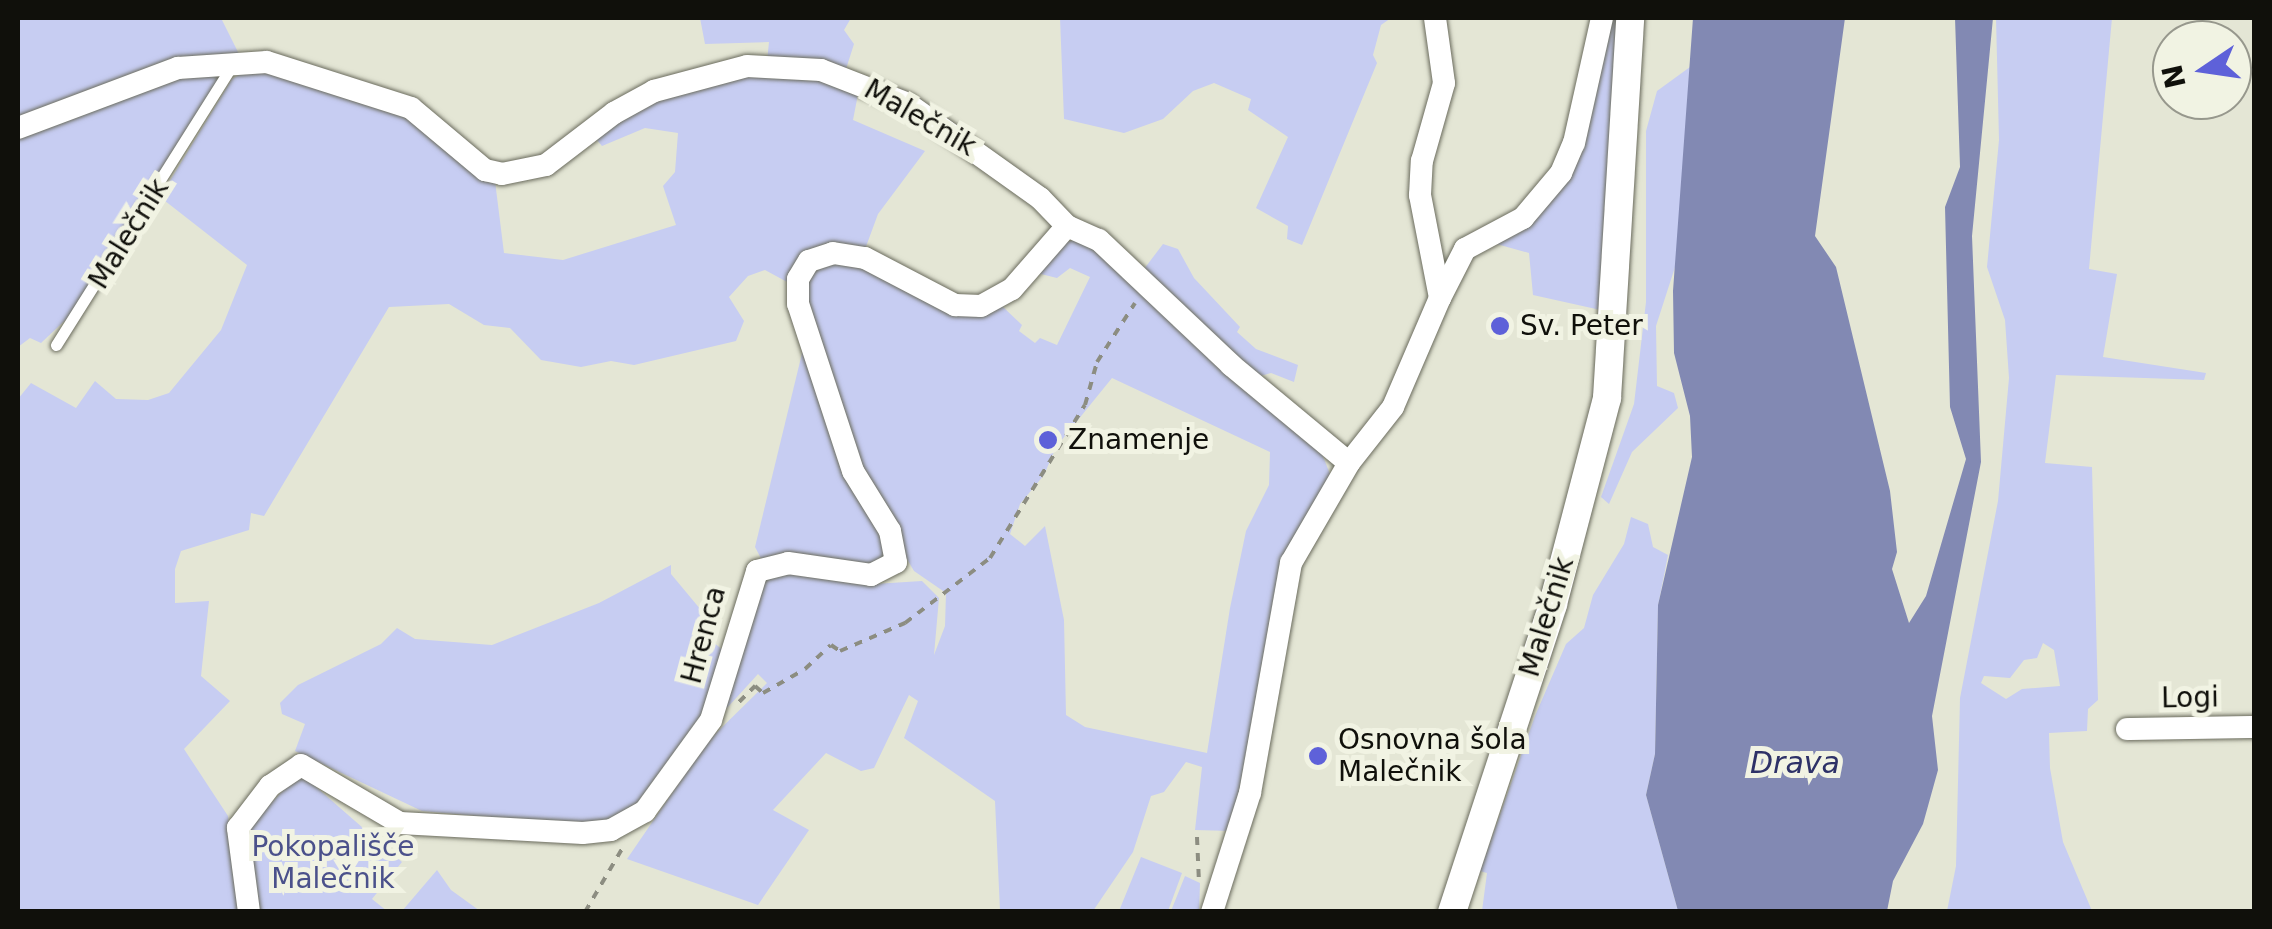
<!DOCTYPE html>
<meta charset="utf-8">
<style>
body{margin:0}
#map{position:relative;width:2272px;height:929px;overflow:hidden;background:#e4e6d5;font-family:"DejaVu Sans",sans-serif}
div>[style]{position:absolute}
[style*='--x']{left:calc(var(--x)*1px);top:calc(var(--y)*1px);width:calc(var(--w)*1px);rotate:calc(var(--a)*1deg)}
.green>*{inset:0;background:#c7cdf2}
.water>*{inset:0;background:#8289b3}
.path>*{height:4px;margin-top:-2px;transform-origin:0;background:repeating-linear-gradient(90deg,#8c8d81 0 8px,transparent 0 16px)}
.roads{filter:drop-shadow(0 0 2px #6a6b5d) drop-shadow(0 0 2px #6a6b5d)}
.service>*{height:11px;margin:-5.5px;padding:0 5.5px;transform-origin:5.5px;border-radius:5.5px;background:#fff}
.minor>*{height:22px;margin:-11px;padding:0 11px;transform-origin:11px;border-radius:11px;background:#fff}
.tertiary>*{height:28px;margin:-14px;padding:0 14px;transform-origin:14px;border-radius:14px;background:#fff}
.dots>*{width:28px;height:28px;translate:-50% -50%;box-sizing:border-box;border:5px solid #f1f3e3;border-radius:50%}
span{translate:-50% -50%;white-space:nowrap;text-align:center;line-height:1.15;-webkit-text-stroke:10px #f1f3e3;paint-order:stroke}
.street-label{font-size:28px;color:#10100b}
.poi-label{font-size:28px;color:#10100b}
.left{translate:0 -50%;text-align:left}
.park-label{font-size:28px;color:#4b518b}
.water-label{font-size:30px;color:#2d3167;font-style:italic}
.frame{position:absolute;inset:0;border:20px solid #10100b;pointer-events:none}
.north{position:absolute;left:2152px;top:20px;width:100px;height:100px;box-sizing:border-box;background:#f1f3e3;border:2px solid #97988d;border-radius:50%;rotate:257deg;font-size:28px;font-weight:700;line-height:40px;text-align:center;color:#10100b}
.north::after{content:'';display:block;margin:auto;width:35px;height:45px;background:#5e61d9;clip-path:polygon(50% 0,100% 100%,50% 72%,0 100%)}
</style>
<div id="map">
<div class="green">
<i style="clip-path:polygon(18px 18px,221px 18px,239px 54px,18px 119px)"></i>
<i style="clip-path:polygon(700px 18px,851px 18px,844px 30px,854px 44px,846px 69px,767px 61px,769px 42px,705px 44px)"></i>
<i style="clip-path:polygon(1060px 18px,1391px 18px,1381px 25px,1373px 55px,1377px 63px,1302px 245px,1287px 239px,1288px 226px,1256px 208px,1288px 137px,1248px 110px,1251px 99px,1214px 83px,1193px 91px,1163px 119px,1124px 133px,1064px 119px)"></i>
<i style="clip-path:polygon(1610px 18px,1624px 18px,1605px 311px,1533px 295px,1529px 253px,1493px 243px,1550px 198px)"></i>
<i style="clip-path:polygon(evenodd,1996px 18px,2112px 18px,2089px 269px,2117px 274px,2103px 357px,2206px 373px,2204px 380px,2056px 375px,2045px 463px,2092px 467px,2098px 700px,2088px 709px,2087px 731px,2049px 733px,2050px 768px,2063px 842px,2092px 911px,1947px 911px,1956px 866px,1960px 698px,1998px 501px,2009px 378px,2005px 320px,1987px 267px,1999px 140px,1996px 18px,2043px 643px,2054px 650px,2060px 686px,2022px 689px,2006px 699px,1981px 683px,1984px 676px,2010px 678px,2024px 660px,2037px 658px,2043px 643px)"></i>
<i style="clip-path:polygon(1690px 67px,1676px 264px,1656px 326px,1657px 386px,1674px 393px,1678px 408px,1632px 452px,1609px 504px,1601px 497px,1634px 404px,1646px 302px,1646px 131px,1657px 91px)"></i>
<i style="clip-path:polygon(249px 69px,388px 105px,495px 181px,504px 253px,563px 260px,676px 225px,663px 186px,675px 172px,678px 133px,645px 128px,602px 146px,596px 139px,652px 99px,744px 73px,830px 81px,859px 89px,853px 120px,925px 151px,878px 214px,864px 252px,835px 246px,789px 283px,765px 270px,748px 276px,729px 297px,744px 321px,736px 341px,634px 365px,611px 361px,581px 367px,541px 360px,510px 328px,484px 325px,449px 304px,389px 307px,264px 516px,251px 513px,249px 530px,181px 551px,175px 569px,175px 603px,209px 601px,201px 676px,230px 701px,184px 749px,228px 816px,241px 911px,18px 912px,18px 399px,31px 383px,76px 408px,95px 381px,116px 399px,148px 400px,169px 393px,221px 330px,247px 265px,160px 197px,232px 79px)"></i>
<i style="clip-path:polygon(222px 73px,76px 310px,41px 343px,30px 338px,18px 347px,18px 133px,153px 83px)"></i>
<i style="clip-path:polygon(evenodd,1081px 239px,1098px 247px,1322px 454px,1332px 479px,1271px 615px,1232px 831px,1195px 830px,1202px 767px,1186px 762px,1164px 792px,1151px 796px,1133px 852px,1093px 911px,1000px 911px,995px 801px,904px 738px,918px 701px,909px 695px,874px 768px,861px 771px,826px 753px,773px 810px,809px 830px,758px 905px,627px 859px,707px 742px,767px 683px,758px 674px,727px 708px,723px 705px,754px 589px,775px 570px,874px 584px,922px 581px,939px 598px,934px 655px,945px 626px,946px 593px,914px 571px,866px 489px,801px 289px,818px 264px,838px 258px,911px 288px,1001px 305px,1022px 325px,1019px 331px,1035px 343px,1040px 338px,1057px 345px,1090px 277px,1070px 268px,1057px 278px,1037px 273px,1056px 244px,1081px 239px,1112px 378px,1270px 452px,1269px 485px,1246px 531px,1230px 608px,1207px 753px,1085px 727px,1066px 715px,1064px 620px,1045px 526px,1025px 546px,1010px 534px,1020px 504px,1044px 475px,1056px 447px,1112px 378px)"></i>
<i style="clip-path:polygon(1163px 244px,1178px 249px,1194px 278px,1240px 327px,1237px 332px,1256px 349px,1298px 365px,1294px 382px,1271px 373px,1257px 377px,1141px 273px)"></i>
<i style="clip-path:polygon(805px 341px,891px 542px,884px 567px,763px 562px,755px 547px)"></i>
<i style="clip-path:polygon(1631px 517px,1648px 524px,1653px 547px,1668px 555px,1658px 606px,1655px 754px,1646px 795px,1678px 911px,1482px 911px,1487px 873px,1480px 871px,1535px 716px,1566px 644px,1584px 628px,1593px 595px,1624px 544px)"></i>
<i style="clip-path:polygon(671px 565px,671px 574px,701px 610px,708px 638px,729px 655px,707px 712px,636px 812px,585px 826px,422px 811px,295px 751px,305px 724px,282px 714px,280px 703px,298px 685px,381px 644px,397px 628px,415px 639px,492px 645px,599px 603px)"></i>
<i style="clip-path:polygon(300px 773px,402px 862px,372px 899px,387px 911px,254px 911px,247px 828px)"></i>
<i style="clip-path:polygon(1141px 857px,1182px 873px,1168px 911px,1119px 911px)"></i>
<i style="clip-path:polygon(437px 870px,451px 890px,480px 911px,402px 911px)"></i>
<i style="clip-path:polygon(1185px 876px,1200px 883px,1199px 911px,1171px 911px)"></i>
</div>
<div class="water">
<i style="clip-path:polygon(1693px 18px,1845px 18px,1815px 236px,1836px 267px,1890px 491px,1897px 552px,1892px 569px,1909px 623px,1926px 596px,1966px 459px,1950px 407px,1945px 207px,1960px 167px,1955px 18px,1993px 18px,1972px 236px,1981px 462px,1932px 716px,1938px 770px,1923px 824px,1893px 881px,1887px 911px,1678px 911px,1646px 795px,1655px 754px,1658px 605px,1692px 457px,1690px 416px,1674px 353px,1673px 291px)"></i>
</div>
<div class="path">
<i style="--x:739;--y:702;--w:23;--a:-45"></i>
<i style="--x:755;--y:686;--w:11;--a:41"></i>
<i style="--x:763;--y:693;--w:48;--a:-29.7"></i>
<i style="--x:805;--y:669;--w:35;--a:-43"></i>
<i style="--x:831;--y:645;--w:11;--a:34"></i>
<i style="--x:840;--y:651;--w:71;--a:-23.3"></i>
<i style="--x:905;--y:623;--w:107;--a:-37.4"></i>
<i style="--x:990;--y:558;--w:180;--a:-58.2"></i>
<i style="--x:1085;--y:405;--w:45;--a:-74.4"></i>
<i style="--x:1097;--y:362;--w:70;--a:-57.2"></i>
<i style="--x:1197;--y:837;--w:46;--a:87.5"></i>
<i style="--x:430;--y:912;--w:23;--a:0"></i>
<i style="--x:585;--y:912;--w:73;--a:-59.6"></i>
</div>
<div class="roads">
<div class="service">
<i style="--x:56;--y:345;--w:332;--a:-57.8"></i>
</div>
<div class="minor">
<i style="--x:18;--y:128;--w:171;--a:-20.6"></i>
<i style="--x:178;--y:68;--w:89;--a:-3.9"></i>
<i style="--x:267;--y:62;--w:151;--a:17.7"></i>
<i style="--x:411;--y:108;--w:97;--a:40"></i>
<i style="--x:485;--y:170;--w:17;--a:13"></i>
<i style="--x:502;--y:174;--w:45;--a:-11.6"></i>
<i style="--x:546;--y:165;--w:86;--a:-37.4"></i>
<i style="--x:614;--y:113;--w:46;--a:-28.8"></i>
<i style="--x:654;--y:91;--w:96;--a:-15"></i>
<i style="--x:747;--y:66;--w:74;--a:3.1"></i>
<i style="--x:821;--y:70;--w:93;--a:21.3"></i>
<i style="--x:908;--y:104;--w:162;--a:35.5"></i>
<i style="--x:1040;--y:198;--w:39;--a:46"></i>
<i style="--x:1067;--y:226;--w:35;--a:24"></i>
<i style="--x:1099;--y:240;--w:182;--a:43.4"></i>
<i style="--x:1231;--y:365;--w:153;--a:39.7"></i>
<i style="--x:1440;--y:298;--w:55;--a:-63"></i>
<i style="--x:1465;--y:249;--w:66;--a:-28.1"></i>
<i style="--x:1523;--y:218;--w:59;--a:-49.8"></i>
<i style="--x:1561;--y:173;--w:33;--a:-67"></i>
<i style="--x:1574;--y:143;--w:128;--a:-77.4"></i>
<i style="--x:2127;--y:729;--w:127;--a:-0.9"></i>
<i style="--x:249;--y:912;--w:85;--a:-97.5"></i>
<i style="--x:238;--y:828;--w:53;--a:-52.7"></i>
<i style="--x:270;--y:786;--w:37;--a:-34"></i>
<i style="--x:301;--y:765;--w:115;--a:30.4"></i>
<i style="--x:400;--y:823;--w:183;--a:3.1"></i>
<i style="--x:583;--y:833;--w:28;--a:-6"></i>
<i style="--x:611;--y:830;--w:39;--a:-29"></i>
<i style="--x:645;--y:811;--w:112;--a:-54"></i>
<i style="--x:711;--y:720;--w:156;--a:-72.8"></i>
<i style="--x:757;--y:571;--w:32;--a:-14"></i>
<i style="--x:788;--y:563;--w:84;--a:8.2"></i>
<i style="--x:871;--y:575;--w:28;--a:-27"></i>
<i style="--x:896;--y:562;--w:32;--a:-101"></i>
<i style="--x:890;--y:531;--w:70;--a:-121.7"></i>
<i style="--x:853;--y:471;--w:176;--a:-108.2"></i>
<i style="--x:798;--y:304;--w:25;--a:-90"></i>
<i style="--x:798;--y:279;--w:21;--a:-59"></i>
<i style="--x:809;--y:261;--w:25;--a:-18"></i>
<i style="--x:833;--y:253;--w:32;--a:9"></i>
<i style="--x:865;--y:258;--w:102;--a:27.6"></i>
<i style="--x:955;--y:305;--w:26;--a:2"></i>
<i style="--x:981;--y:306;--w:35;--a:-29"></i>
<i style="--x:1012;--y:289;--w:84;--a:-48.9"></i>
<i style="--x:1212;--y:912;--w:125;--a:-72.3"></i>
<i style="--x:1250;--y:793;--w:234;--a:-79.9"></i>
<i style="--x:1291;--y:563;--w:116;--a:-59.9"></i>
<i style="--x:1349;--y:463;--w:71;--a:-51.8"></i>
<i style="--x:1393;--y:407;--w:119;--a:-66.7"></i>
<i style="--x:1440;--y:298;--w:105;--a:-101"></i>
<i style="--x:1420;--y:195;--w:34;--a:-87"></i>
<i style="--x:1422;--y:161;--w:81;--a:-74.2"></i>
<i style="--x:1444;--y:83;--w:66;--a:-97.9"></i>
</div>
<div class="tertiary">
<i style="--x:1452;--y:912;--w:324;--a:-71.8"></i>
<i style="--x:1553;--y:604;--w:213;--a:-75.3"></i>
<i style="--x:1607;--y:398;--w:381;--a:-86.5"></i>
</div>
</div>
<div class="dots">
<i style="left:1500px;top:326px;background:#5e61d9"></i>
<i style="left:1048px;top:440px;background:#5e61d9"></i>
<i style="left:1318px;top:756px;background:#5e61d9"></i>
</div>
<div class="street-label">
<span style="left:920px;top:118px;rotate:30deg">Malečnik</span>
<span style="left:129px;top:234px;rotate:-58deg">Malečnik</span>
<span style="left:1547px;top:617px;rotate:-73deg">Malečnik</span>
<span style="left:704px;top:635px;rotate:-75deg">Hrenca</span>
<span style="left:2190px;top:698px;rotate:-1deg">Logi</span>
</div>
<div class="poi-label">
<span class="left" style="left:1520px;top:326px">Sv. Peter</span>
<span class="left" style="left:1068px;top:440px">Znamenje</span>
<span class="left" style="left:1338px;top:756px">Osnovna šola<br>Malečnik</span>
</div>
<div class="park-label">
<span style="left:333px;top:863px">Pokopališče<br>Malečnik</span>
</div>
<div class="water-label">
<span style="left:1795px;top:763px">Drava</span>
</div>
<div class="frame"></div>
<div class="north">N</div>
</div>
